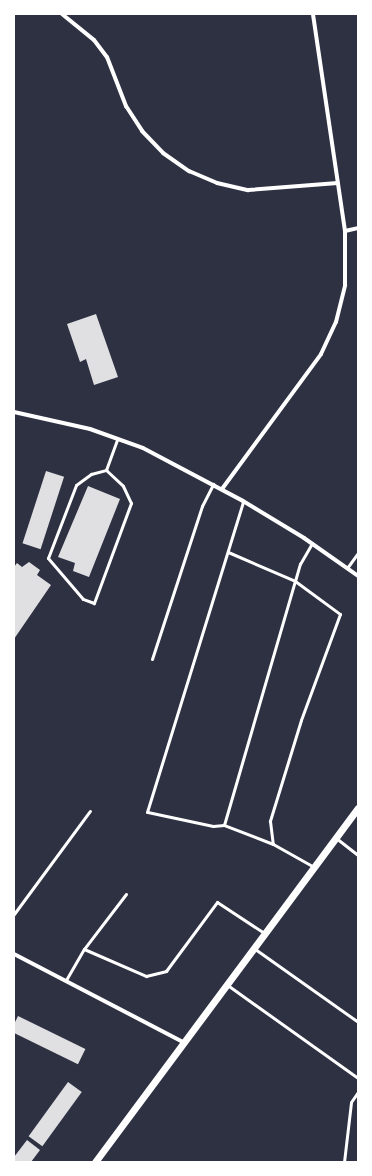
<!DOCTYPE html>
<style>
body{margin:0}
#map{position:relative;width:372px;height:1176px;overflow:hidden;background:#2d3142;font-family:Rubik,sans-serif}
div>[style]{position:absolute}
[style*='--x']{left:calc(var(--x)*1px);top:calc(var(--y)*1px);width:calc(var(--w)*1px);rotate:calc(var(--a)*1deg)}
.building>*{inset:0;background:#e0e0e3;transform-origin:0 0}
.service>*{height:3px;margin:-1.5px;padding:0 1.5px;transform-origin:1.5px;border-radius:1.5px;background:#fff}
.minor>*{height:4px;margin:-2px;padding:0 2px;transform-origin:2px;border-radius:2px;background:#fff}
.tertiary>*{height:7px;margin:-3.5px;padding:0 3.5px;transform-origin:3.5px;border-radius:3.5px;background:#fff}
span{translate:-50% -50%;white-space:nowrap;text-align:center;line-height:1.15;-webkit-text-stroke:4px #fff;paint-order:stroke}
.frame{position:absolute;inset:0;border:15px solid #fff;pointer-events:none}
</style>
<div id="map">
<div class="building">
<i style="clip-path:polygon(96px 314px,118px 377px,94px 385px,86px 359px,80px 362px,67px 324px)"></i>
<i style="left:46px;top:471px;width:19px;height:76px;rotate:18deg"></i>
<i style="clip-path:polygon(88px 486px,120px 499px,89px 577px,73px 571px,75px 563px,58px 557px)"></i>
<i style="clip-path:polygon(29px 562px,40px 570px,37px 575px,51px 585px,14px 639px,14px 567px,17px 563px,22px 567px)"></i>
<i style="left:18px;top:1016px;width:75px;height:17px;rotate:26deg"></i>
<i style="left:68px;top:1082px;width:17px;height:67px;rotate:36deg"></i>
<i style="clip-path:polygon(27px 1140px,40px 1150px,31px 1162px,14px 1162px,14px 1157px)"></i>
</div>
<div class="service">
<i style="--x:106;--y:470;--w:23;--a:43"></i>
<i style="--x:123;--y:486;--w:19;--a:65"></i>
<i style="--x:131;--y:503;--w:107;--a:110.3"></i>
<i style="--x:94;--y:603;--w:12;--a:-160"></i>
<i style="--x:83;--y:599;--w:54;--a:-130.5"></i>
<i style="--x:48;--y:558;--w:78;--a:-69"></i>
<i style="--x:76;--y:485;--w:19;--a:-36"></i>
<i style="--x:91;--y:474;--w:16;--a:-15"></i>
<i style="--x:106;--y:470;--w:33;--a:-70"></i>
<i style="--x:228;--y:552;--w:73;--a:23.4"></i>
<i style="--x:295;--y:581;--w:18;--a:-74"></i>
<i style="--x:300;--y:564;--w:24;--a:-60"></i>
<i style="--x:347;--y:568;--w:19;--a:-54"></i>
<i style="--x:152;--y:659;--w:161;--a:-71.9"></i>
<i style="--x:202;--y:506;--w:25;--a:-63"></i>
<i style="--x:224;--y:825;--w:11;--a:175"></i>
<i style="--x:213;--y:826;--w:67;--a:-168"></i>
<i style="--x:147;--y:812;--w:325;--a:-72.8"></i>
<i style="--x:336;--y:838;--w:28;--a:38"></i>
<i style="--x:273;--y:844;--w:53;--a:-158.8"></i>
<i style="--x:224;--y:825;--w:254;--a:-73.8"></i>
<i style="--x:295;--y:581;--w:56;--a:36.3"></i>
<i style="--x:340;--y:614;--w:113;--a:110.2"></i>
<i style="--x:301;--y:720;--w:106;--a:107.1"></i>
<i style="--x:270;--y:821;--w:23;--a:83"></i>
<i style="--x:273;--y:844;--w:47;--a:29.3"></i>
<i style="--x:126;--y:894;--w:69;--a:127.4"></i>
<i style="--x:84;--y:949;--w:68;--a:23.5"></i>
<i style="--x:146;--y:976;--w:21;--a:-14"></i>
<i style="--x:166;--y:971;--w:86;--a:-53.5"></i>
<i style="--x:217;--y:902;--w:56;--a:33.4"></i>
<i style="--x:14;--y:914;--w:128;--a:-53.6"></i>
<i style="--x:255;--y:949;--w:126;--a:35.3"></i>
<i style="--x:66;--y:980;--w:36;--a:-60"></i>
<i style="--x:226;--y:984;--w:162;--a:35.5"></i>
<i style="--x:344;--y:1162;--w:60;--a:-83.3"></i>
<i style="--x:351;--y:1102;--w:12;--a:-55"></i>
</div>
<div class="minor">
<i style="--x:62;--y:14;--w:41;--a:39.1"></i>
<i style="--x:94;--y:40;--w:21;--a:53"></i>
<i style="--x:107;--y:57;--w:53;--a:68.8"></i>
<i style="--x:126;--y:106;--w:30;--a:57"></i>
<i style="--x:142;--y:131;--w:30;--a:46"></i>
<i style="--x:163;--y:153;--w:32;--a:35"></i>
<i style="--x:189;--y:171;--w:30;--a:23"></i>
<i style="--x:217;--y:183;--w:32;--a:13"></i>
<i style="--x:248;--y:190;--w:90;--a:-4.4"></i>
<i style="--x:345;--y:231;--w:13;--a:-13"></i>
<i style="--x:14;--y:412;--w:78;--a:12.6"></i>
<i style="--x:90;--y:429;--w:56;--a:19.7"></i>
<i style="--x:143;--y:448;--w:113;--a:27.9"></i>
<i style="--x:243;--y:501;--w:71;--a:31.2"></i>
<i style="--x:304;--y:538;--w:66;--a:35.1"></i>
<i style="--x:222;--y:489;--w:167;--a:-53.7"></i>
<i style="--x:321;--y:354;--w:35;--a:-65"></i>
<i style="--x:336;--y:322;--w:38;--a:-76"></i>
<i style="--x:345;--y:285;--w:54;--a:-90"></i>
<i style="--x:345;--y:231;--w:219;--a:-98.4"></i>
<i style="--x:14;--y:954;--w:191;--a:27.5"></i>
</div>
<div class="tertiary">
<i style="--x:95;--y:1162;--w:441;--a:-53.4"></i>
</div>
<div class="frame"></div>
</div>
